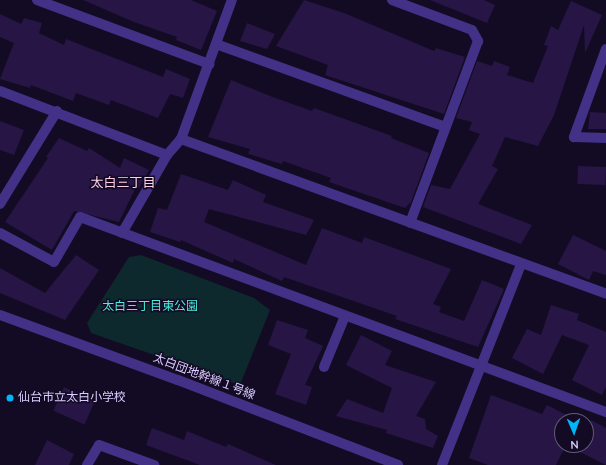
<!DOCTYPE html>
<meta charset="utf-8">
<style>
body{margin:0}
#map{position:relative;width:606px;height:465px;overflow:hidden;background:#130b23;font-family:"Nunito Sans","Noto Sans JP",sans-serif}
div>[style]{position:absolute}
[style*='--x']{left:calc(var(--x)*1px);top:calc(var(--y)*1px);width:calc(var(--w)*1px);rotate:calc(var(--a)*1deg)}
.green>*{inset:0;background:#0d292d}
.building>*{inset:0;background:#271546;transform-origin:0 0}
.minor>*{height:10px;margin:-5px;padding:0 5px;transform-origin:5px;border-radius:5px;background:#423187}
.dots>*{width:11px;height:11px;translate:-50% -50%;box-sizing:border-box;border:2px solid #130b23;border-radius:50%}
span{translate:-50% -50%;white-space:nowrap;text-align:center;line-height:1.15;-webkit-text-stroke:3px #130b23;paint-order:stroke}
.park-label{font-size:12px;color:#4cecde}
.street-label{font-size:12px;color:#dbcdff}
.poi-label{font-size:12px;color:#dbcdff}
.left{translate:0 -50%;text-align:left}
.neighbourhood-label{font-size:13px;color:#ffcfe5}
.north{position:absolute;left:554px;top:413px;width:40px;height:40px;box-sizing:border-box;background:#130b23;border:1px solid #63597b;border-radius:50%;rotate:178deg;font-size:11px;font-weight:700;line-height:16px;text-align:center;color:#dbcdff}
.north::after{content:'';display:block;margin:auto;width:14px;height:18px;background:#00b6f8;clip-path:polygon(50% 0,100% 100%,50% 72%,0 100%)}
</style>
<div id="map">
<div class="green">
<i style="clip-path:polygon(141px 255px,254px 298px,270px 310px,240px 385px,91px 333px,87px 323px,129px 257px)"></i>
</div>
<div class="building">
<i style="clip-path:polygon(83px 0,191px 0,217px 11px,201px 50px,176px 40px,177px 37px,134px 22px)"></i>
<i style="clip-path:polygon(304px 0,344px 13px,434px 51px,436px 48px,465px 57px,444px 114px,325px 75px,328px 65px,276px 46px)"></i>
<i style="clip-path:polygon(430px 0,484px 0,495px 5px,487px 23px)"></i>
<i style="clip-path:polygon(571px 1px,602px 15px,585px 53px,584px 25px,554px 115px,538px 146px,505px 137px,492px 166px,498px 169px,478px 204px,532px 225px,521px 244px,423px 207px,431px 185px,450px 189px,480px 134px,469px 130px,472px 122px,456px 118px,477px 61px,492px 66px,494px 61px,510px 67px,507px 75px,533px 83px,548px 46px,544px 45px,551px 26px,558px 30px)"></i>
<i style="clip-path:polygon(0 14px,21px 24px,24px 18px,42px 23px,39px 33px,64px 45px,66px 39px,163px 77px,166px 69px,190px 79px,183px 98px,170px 94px,158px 118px,111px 100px,109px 105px,76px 93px,73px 101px,31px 85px,30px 88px,0 79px,14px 43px,0 37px)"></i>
<i style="clip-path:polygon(247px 23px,275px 34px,267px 49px,240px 41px)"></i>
<i style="clip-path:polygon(231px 80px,270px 96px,312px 111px,314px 108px,392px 136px,391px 138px,429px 153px,411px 202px,405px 208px,329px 182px,331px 178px,283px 161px,282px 164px,248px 154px,250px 149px,208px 137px)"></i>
<i style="clip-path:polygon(590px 112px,606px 113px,606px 129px,588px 129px)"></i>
<i style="clip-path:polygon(0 121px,24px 130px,14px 155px,0 150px)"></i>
<i style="clip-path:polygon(59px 138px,87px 151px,89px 148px,120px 168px,124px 158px,149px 170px,139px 188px,136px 187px,119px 222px,74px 211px,52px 250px,5px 222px,48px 158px,46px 157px)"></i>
<i style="left:578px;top:166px;width:28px;height:18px;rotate:2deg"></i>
<i style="clip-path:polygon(181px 174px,228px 190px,233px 180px,266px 195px,263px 202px,314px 220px,306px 235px,209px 209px,204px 222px,306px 265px,322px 228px,362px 243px,364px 237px,451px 269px,433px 304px,441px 307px,439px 312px,464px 321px,482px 280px,504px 289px,478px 347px,395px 319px,397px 316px,284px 277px,282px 281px,234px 259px,233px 263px,181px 240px,180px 242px,150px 232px,158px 208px,167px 210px)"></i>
<i style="clip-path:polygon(573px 235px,606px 251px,606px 275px,593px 271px,589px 280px,558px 264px)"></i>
<i style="clip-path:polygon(76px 255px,99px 270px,65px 320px,0 293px,0 268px,45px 293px)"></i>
<i style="clip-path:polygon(551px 305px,579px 314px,577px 320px,606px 332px,606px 387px,602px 395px,572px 380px,589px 345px,562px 335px,543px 374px,512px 358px,527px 329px,541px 335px)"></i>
<i style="clip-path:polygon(277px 320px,308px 330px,305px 338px,323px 346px,305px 385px,312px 387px,306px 405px,275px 394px,291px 354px,268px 345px)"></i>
<i style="clip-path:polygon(361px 335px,392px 351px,385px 365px,436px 382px,416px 416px,425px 419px,426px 429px,438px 436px,433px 448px,386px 433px,387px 430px,336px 416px,347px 399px,383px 413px,392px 388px,346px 365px)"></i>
<i style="left:64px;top:387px;width:34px;height:26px;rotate:24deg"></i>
<i style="clip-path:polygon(491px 395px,542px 414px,547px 405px,578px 421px,562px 421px,562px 445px,586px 445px,586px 425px,588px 426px,591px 420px,606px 428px,606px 465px,566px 445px,556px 465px,488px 465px,469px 458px)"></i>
<i style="clip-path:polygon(152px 428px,184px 440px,187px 431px,226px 447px,228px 444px,276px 465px,200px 465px,146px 445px)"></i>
<i style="clip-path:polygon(47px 440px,74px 454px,69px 465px,35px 465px)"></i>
</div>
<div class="minor">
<i style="--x:37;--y:0;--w:184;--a:20.4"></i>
<i style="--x:392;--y:0;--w:85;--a:20.6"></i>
<i style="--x:472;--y:30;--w:13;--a:61"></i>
<i style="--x:478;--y:41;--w:194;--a:110.5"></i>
<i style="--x:216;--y:44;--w:244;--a:19.9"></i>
<i style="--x:606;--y:49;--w:94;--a:110"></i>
<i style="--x:574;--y:137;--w:32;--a:2"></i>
<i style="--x:0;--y:91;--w:179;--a:21"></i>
<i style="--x:181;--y:139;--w:452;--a:20"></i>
<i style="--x:0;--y:204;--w:109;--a:-58.5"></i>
<i style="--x:0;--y:233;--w:61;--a:28.2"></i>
<i style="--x:54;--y:262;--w:52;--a:-60"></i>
<i style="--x:80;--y:217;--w:561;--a:20.34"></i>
<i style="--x:122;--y:233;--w:90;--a:-60"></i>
<i style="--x:167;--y:155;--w:21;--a:-49"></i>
<i style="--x:181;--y:139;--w:148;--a:-69.9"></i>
<i style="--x:0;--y:315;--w:189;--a:20.1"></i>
<i style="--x:178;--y:380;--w:236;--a:21.1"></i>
<i style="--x:324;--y:367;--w:55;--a:-67.6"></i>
<i style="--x:87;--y:465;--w:23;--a:-59"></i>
<i style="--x:99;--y:445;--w:59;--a:20"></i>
<i style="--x:442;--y:465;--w:216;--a:-68.5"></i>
</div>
<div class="dots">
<i style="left:10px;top:398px;background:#00b6f8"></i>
</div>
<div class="park-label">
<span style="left:150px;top:307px">太白三丁目東公園</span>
</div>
<div class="street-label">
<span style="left:204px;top:377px;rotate:21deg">太白団地幹線１号線</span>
</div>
<div class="poi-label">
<span class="left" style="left:18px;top:398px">仙台市立太白小学校</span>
</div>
<div class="neighbourhood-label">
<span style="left:123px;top:183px">太白三丁目</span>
</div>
<div class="north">N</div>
</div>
